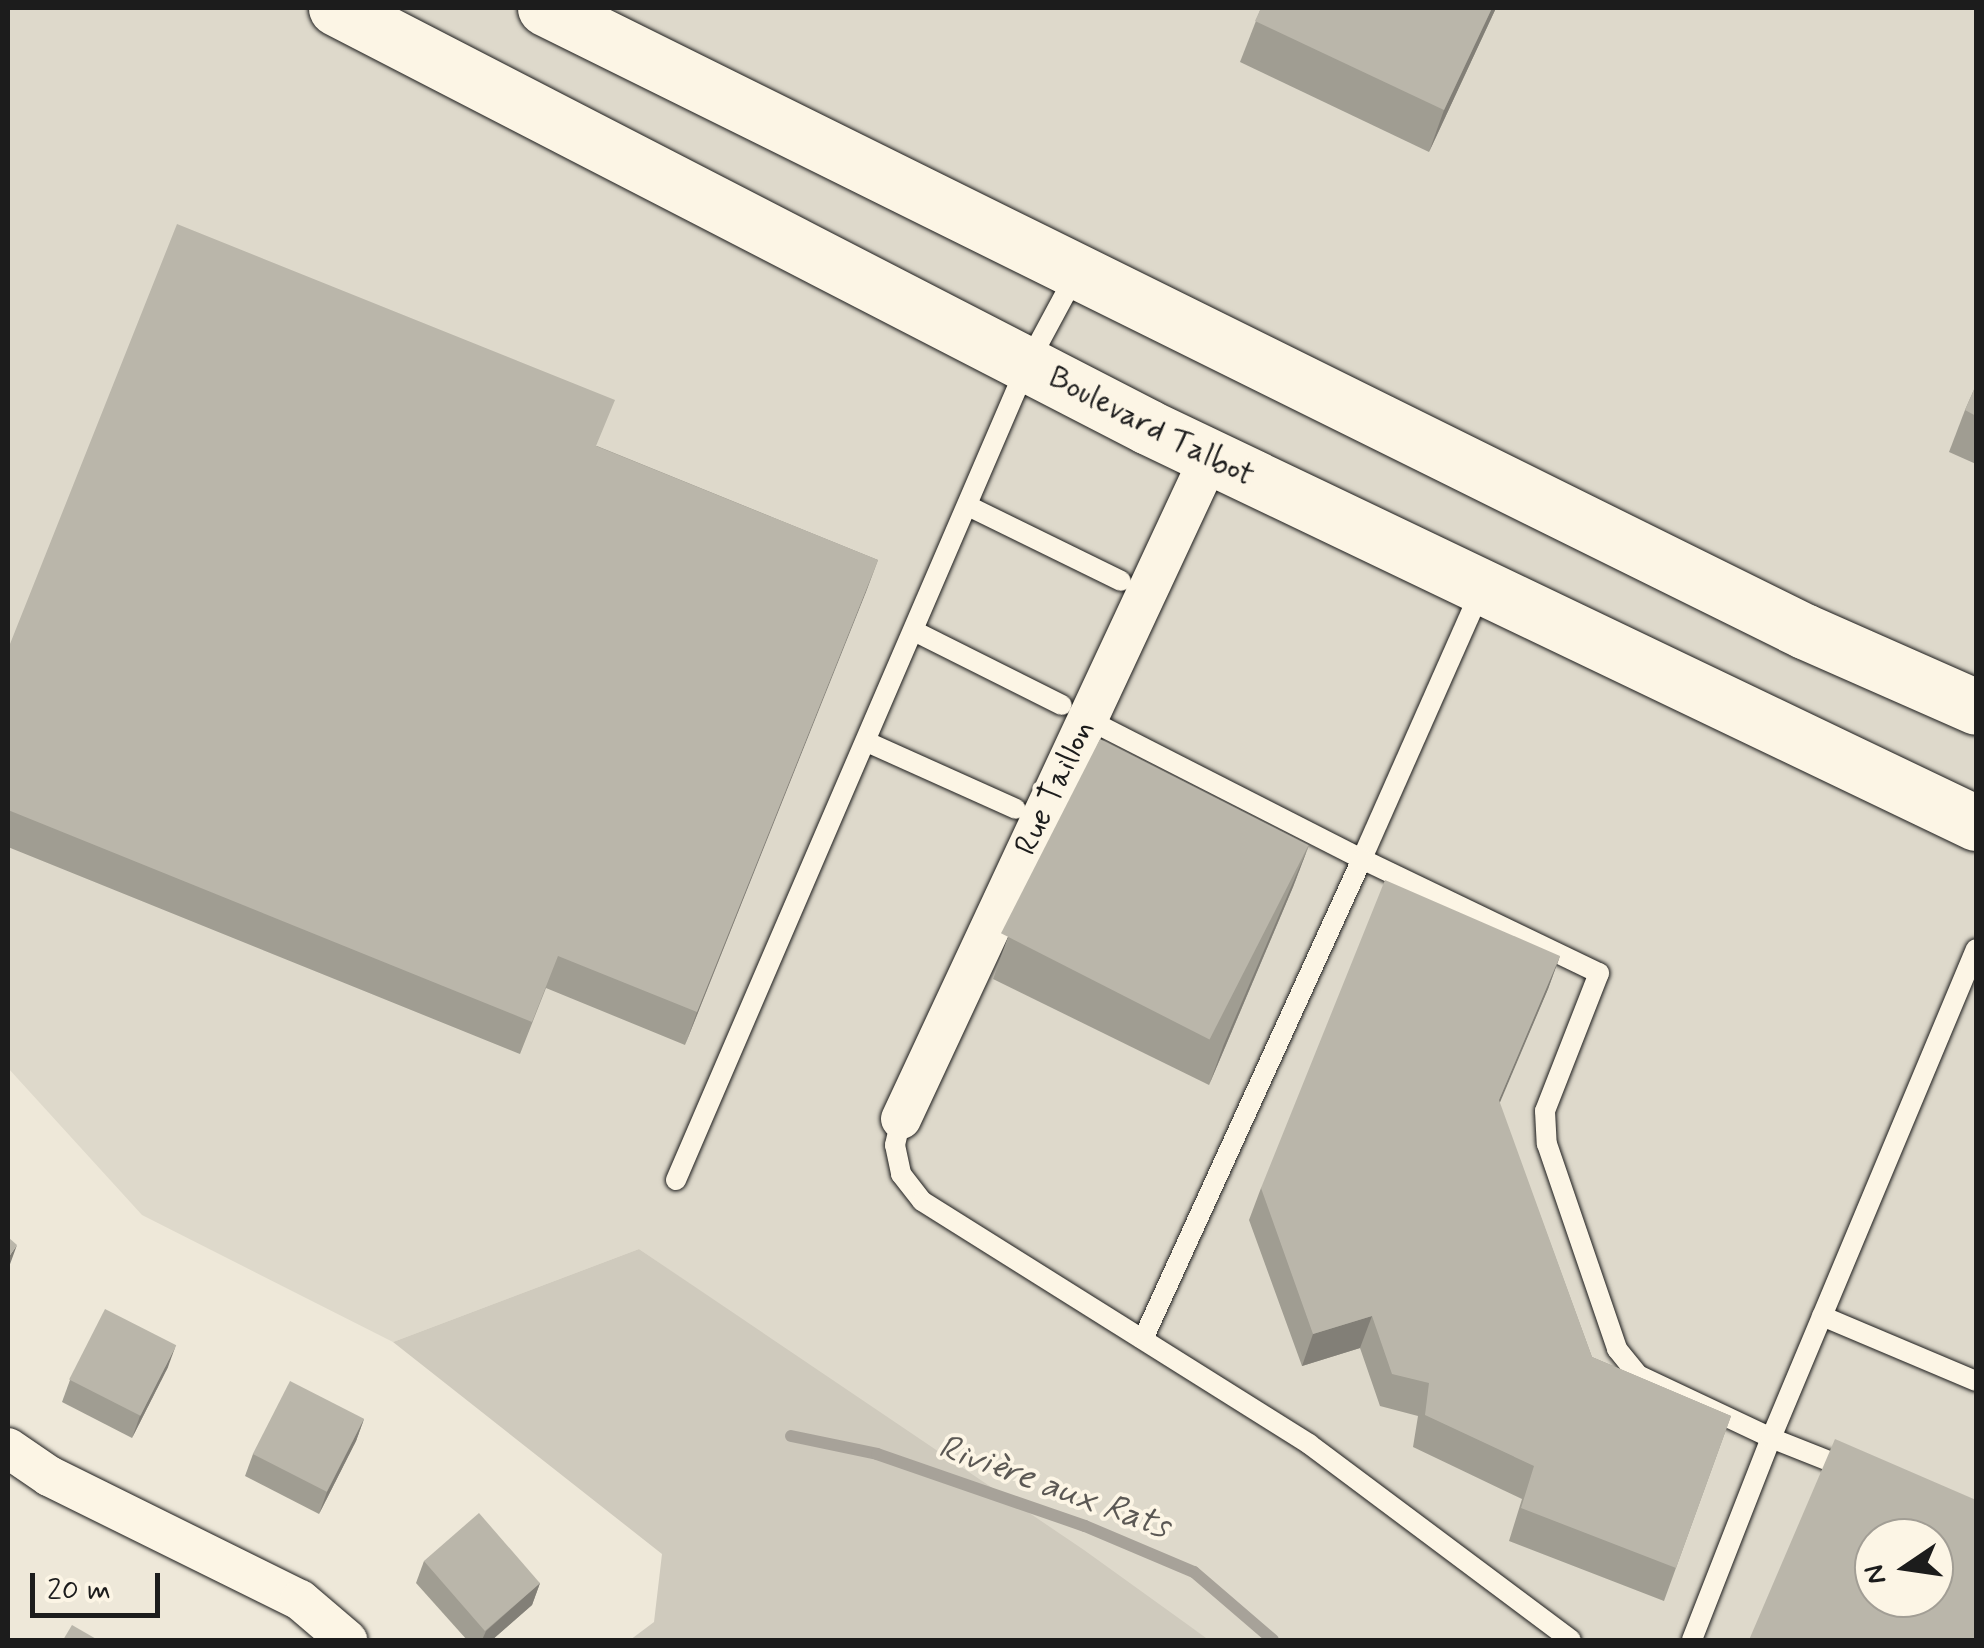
<!DOCTYPE html>
<meta charset="utf-8">
<style>
body{margin:0}
#map{position:relative;width:1984px;height:1648px;overflow:hidden;background:#eee8d9;font-family:Mynerve,sans-serif}
div>[style]{position:absolute}
[style*='--x']{left:calc(var(--x)*1px);top:calc(var(--y)*1px);width:calc(var(--w)*1px);rotate:calc(var(--a)*1deg)}
.built>*{inset:0;background:#ded9cb}
.green>*{inset:0;background:#cfcabd}
.stream>*{height:12px;margin:-6px;padding:0 6px;transform-origin:6px;border-radius:6px;background:#a7a299}
.roads{filter:drop-shadow(0 0 2px #1c1c1c) drop-shadow(0 0 2px #1c1c1c)}
.service>*{height:20px;margin:-10px;padding:0 10px;transform-origin:10px;border-radius:10px;background:#fcf5e5}
.minor>*{height:40px;margin:-20px;padding:0 20px;transform-origin:20px;border-radius:20px;background:#fcf5e5}
.primary>*{height:55px;margin:-27.5px;padding:0 27.5px;transform-origin:27.5px;border-radius:27.5px;background:#fcf5e5}
.wall>*{inset:0;background:#a09d92}
.shaded-wall>*{inset:0;background:#827f77}
.building>*{inset:0;background:#bab6aa;transform-origin:0 0}
span{translate:-50% -50%;white-space:nowrap;text-align:center;line-height:1.15;-webkit-text-stroke:8px #fcf5e5;paint-order:stroke}
.street-label{font-size:32px;color:#1c1c1c}
.water-label{font-size:35px;color:#5b5854;font-style:italic}
.frame{position:absolute;inset:0;border:10px solid #1c1c1c;pointer-events:none}
.north{position:absolute;left:1854px;top:1518px;width:100px;height:100px;box-sizing:border-box;background:#fcf5e5;border:2px solid #a29e95;border-radius:50%;rotate:257deg;font-size:28px;font-weight:700;line-height:40px;text-align:center;color:#1c1c1c}
.north::after{content:'';display:block;margin:auto;width:35px;height:45px;background:#1c1c1c;clip-path:polygon(50% 0,100% 100%,50% 72%,0 100%)}
.scale{position:absolute;left:30px;top:1573px;width:130px;height:45px;box-sizing:border-box;border:5px solid #1c1c1c;border-top:0;padding-left:12px;font-size:30px;line-height:35px;white-space:nowrap;color:#1c1c1c;-webkit-text-stroke:8px #fcf5e5;paint-order:stroke}
</style>
<div id="map">
<div class="built">
<i style="clip-path:polygon(evenodd,8px 8px,1976px 8px,1976px 1640px,1209px 1640px,639px 1249px,393px 1342px,142px 1215px,8px 1068px,8px 8px,1874px 1538px,1934px 1538px,1934px 1598px,1874px 1598px,1874px 1538px)"></i>
</div>
<div class="green">
<i style="clip-path:polygon(639px 1249px,1084px 1550px,1209px 1640px,630px 1640px,654px 1622px,662px 1554px,393px 1342px)"></i>
</div>
<div class="stream">
<i style="--x:791;--y:1436;--w:88;--a:11.8"></i>
<i style="--x:877;--y:1454;--w:220;--a:19.1"></i>
<i style="--x:1085;--y:1526;--w:118;--a:22.9"></i>
<i style="--x:1194;--y:1572;--w:104;--a:40.7"></i>
</div>
<div class="roads">
<div class="service">
<i style="--x:970;--y:507;--w:168;--a:26.1"></i>
<i style="--x:1481;--y:590;--w:294;--a:113.9"></i>
<i style="--x:1362;--y:859;--w:263;--a:25.7"></i>
<i style="--x:1599;--y:973;--w:148;--a:111.4"></i>
<i style="--x:1545;--y:1111;--w:33;--a:87"></i>
<i style="--x:1547;--y:1144;--w:217;--a:71.1"></i>
<i style="--x:1617;--y:1349;--w:33;--a:51"></i>
<i style="--x:1638;--y:1375;--w:147;--a:25.3"></i>
<i style="--x:1771;--y:1438;--w:217;--a:111.4"></i>
<i style="--x:916;--y:632;--w:163;--a:26.6"></i>
<i style="--x:1087;--y:719;--w:309;--a:27"></i>
<i style="--x:1362;--y:859;--w:528;--a:114.52"></i>
<i style="--x:867;--y:742;--w:163;--a:24.2"></i>
<i style="--x:901;--y:1119;--w:27;--a:103"></i>
<i style="--x:895;--y:1145;--w:30;--a:78"></i>
<i style="--x:901;--y:1174;--w:34;--a:52"></i>
<i style="--x:922;--y:1201;--w:457;--a:32.1"></i>
<i style="--x:1309;--y:1444;--w:327;--a:36.8"></i>
<i style="--x:676;--y:1180;--w:887;--a:-66.7"></i>
<i style="--x:1027;--y:365;--w:103;--a:-61.7"></i>
<i style="--x:1822;--y:1316;--w:167;--a:22.9"></i>
<i style="--x:1849;--y:1469;--w:84;--a:-158.3"></i>
<i style="--x:1771;--y:1438;--w:530;--a:-67.26"></i>
</div>
<div class="minor">
<i style="--x:901;--y:1119;--w:731;--a:-64.98"></i>
<i style="--x:8;--y:1448;--w:50;--a:34.3"></i>
<i style="--x:49;--y:1476;--w:280;--a:26.3"></i>
<i style="--x:300;--y:1600;--w:62;--a:40.4"></i>
</div>
<div class="primary">
<i style="--x:336;--y:8;--w:914;--a:27.29"></i>
<i style="--x:1148;--y:427;--w:918;--a:25.56"></i>
<i style="--x:545;--y:8;--w:1405;--a:26.33"></i>
<i style="--x:1804;--y:631;--w:188;--a:23.8"></i>
</div>
</div>
<div class="wall">
<i style="clip-path:polygon(1261px 8px,1496px 8px,1429px 152px,1240px 62px)"></i>
<i style="clip-path:polygon(1976px 385px,1976px 464px,1949px 452px,1965px 410px)"></i>
<i style="clip-path:polygon(597px 446px,878px 560px,685px 1045px,546px 988px,520px 1054px,8px 847px,8px 649px)"></i>
<i style="clip-path:polygon(1309px 845px,1293px 887px,1209px 1085px,993px 979px,1008px 937px)"></i>
<i style="clip-path:polygon(1560px 956px,1548px 989px,1499px 1103px,1592px 1357px,1731px 1416px,1664px 1601px,1509px 1541px,1522px 1499px,1413px 1447px,1418px 1416px,1380px 1406px,1360px 1348px,1302px 1366px,1249px 1220px,1261px 1188px)"></i>
<i style="clip-path:polygon(168px 1367px,132px 1438px,62px 1402px,70px 1380px)"></i>
<i style="clip-path:polygon(364px 1419px,356px 1441px,319px 1514px,245px 1476px,253px 1454px)"></i>
<i style="clip-path:polygon(424px 1561px,540px 1583px,532px 1605px,492px 1640px,467px 1640px,416px 1583px)"></i>
</div>
<div class="shaded-wall">
<i style="clip-path:polygon(1492px 8px,1496px 8px,1429px 152px,1444px 110px)"></i>
<i style="clip-path:polygon(878px 560px,866px 592px,685px 1045px,697px 1012px)"></i>
<i style="clip-path:polygon(1309px 845px,1293px 887px,1209px 1085px,1224px 1044px)"></i>
<i style="clip-path:polygon(1560px 956px,1548px 989px,1487px 1133px,1499px 1100px)"></i>
<i style="clip-path:polygon(17px 1245px,9px 1267px,8px 1270px,8px 1258px)"></i>
<i style="clip-path:polygon(1372px 1316px,1360px 1348px,1302px 1366px,1313px 1334px)"></i>
<i style="clip-path:polygon(176px 1345px,168px 1367px,132px 1438px,140px 1416px)"></i>
<i style="clip-path:polygon(364px 1419px,356px 1441px,319px 1514px,327px 1492px)"></i>
<i style="clip-path:polygon(540px 1583px,532px 1605px,492px 1640px,482px 1640px,486px 1631px)"></i>
</div>
<div class="building">
<i style="clip-path:polygon(1261px 8px,1492px 8px,1444px 110px,1255px 21px)"></i>
<i style="clip-path:polygon(177px 224px,615px 400px,596px 446px,878px 560px,697px 1012px,558px 956px,532px 1022px,8px 810px,8px 649px)"></i>
<i style="clip-path:polygon(1976px 385px,1976px 416px,1965px 410px)"></i>
<i style="left:1100px;top:739px;width:234px;height:218px;rotate:27deg"></i>
<i style="clip-path:polygon(1385px 880px,1560px 956px,1499px 1100px,1592px 1357px,1731px 1416px,1676px 1568px,1521px 1508px,1534px 1466px,1425px 1415px,1429px 1383px,1392px 1374px,1372px 1316px,1313px 1334px,1261px 1188px)"></i>
<i style="clip-path:polygon(8px 1237px,17px 1245px,8px 1258px)"></i>
<i style="left:105px;top:1309px;width:80px;height:79px;rotate:27deg"></i>
<i style="left:290px;top:1381px;width:83px;height:82px;rotate:27deg"></i>
<i style="clip-path:polygon(evenodd,1835px 1439px,1976px 1500px,1976px 1640px,1749px 1640px,1835px 1439px,1874px 1538px,1934px 1538px,1934px 1598px,1874px 1598px,1874px 1538px)"></i>
<i style="left:479px;top:1513px;width:93px;height:73px;rotate:49deg"></i>
<i style="clip-path:polygon(72px 1625px,98px 1640px,63px 1640px)"></i>
</div>
<div class="street-label">
<span style="left:1151px;top:427px;rotate:27deg">Boulevard Talbot</span>
<span style="left:1055px;top:788px;rotate:-65deg">Rue Taillon</span>
</div>
<div class="water-label">
<span style="left:1054px;top:1487px;rotate:20deg">Rivière aux Rats</span>
</div>
<div class="frame"></div>
<div class="north">N</div>
<div class="scale">20 m</div>
</div>
